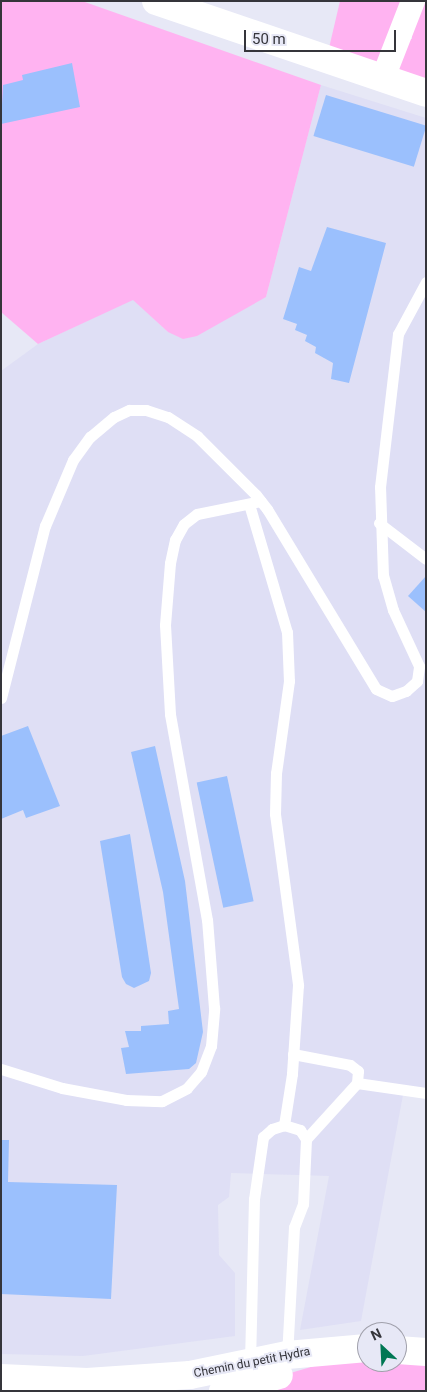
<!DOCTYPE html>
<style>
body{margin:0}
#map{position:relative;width:427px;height:1392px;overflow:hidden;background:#e7e8f6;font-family:Roboto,sans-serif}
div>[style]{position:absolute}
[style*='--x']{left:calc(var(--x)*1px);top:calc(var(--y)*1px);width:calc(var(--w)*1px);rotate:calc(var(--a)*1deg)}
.built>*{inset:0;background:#dfdff5}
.green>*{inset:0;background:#ffb3f1}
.building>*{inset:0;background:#9bc0fd;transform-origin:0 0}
.lane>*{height:11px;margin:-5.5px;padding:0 5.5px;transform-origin:5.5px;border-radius:5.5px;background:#fff}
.street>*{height:24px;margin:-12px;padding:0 12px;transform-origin:12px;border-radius:12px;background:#fff}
.secondary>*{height:28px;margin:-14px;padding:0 14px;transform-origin:14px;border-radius:14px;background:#fff}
span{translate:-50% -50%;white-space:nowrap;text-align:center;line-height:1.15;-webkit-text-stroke:4px #e7e8f6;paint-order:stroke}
.street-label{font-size:12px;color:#35353b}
.frame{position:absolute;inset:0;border:2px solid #35353b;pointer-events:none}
.north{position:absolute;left:357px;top:1322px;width:50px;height:50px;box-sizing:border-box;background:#e7e8f6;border:1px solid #a0a0ab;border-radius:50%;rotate:335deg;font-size:14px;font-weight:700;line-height:20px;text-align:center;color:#35353b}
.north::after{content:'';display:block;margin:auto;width:18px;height:22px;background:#007754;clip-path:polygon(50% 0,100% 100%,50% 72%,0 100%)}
.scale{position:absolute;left:244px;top:30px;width:152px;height:22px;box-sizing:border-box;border:2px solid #35353b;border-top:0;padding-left:6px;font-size:15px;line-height:18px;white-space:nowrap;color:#35353b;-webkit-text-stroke:4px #e7e8f6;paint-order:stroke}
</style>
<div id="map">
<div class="built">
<i style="clip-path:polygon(321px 85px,426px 118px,426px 1090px,403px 1095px,361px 1321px,300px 1330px,329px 1176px,231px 1173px,229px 1197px,218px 1205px,219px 1255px,235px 1273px,235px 1336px,83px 1356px,1px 1354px,1px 371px,38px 344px,133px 299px,168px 332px,266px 297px)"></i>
</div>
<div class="green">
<i style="clip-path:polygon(1px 1px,82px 1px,321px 85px,266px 297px,197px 336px,183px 339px,168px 332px,133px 300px,38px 344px,1px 312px)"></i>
<i style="clip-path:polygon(340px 1px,405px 1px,379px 68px,329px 48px)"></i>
<i style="clip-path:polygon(417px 1px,426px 1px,426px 87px,402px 78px,396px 67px,407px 39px,412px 39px,411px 19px)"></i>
<i style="clip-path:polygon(367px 1360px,426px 1363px,426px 1391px,229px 1391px,321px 1364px)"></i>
</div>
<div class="building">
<i style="clip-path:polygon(72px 63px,80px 107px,1px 124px,3px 85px,23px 80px,22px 75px)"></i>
<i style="left:326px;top:95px;width:105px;height:43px;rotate:17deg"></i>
<i style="clip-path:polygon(327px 227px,386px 243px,349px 383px,331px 379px,333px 363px,315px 353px,316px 347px,305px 341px,307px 335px,295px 330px,297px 324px,283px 319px,299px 267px,311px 271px)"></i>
<i style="clip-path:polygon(426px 576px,426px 612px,408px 596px)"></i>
<i style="clip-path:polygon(28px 726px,60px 806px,26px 818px,23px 810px,1px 819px,1px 736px)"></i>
<i style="clip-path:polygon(155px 746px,185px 881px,203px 1032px,196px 1063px,189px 1069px,126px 1074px,121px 1048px,129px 1047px,125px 1031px,141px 1031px,141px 1026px,169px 1024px,168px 1011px,179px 1009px,163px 892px,131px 752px)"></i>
<i style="left:227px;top:776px;width:128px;height:31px;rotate:78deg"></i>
<i style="clip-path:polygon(130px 834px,151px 973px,149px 981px,134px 988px,126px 984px,122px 977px,100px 841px)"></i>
<i style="clip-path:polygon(1px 1140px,9px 1140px,8px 1182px,117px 1185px,111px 1299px,1px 1294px)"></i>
</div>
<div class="lane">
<i style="--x:249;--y:504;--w:134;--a:73.5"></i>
<i style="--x:287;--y:632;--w:49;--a:87.7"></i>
<i style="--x:289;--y:681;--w:93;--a:98"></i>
<i style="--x:276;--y:773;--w:41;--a:91.4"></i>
<i style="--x:275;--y:814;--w:173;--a:82.3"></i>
<i style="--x:298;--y:985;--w:89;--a:93.9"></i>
<i style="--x:292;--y:1074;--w:52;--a:98.9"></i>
<i style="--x:379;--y:523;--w:59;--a:37.5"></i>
<i style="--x:1;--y:698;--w:178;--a:-75.7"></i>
<i style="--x:45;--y:526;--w:72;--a:-67"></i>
<i style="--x:73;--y:460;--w:29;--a:-54"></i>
<i style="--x:90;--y:437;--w:31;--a:-40"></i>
<i style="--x:114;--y:417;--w:17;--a:-25"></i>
<i style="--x:129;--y:410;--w:17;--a:0"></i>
<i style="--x:146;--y:410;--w:23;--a:18"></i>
<i style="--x:168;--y:417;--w:35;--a:33"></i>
<i style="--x:197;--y:436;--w:83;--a:45"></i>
<i style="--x:256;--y:495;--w:18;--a:52"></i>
<i style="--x:267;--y:509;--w:210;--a:58.8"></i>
<i style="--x:376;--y:689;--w:17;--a:24"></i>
<i style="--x:392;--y:696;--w:15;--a:-20"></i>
<i style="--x:406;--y:691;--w:15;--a:-42"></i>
<i style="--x:417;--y:681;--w:15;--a:-82"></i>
<i style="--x:419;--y:666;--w:62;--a:-114.9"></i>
<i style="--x:393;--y:610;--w:35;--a:-106"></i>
<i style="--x:383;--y:576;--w:89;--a:-91.9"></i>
<i style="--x:380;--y:487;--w:154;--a:-83.3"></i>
<i style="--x:398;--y:334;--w:59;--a:-61.7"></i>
<i style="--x:293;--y:1054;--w:58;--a:10.9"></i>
<i style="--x:350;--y:1065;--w:10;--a:37"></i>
<i style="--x:358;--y:1071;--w:12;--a:95"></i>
<i style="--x:357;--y:1083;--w:76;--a:132.3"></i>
<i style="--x:1;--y:1069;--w:64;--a:17.3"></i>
<i style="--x:62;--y:1088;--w:65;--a:10.6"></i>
<i style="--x:126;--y:1100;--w:36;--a:2"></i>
<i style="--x:162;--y:1101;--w:28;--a:-27"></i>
<i style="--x:187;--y:1088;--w:21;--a:-49"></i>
<i style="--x:201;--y:1072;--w:28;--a:-69"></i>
<i style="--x:211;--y:1046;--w:38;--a:-85"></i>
<i style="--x:214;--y:1008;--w:88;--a:-94.5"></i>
<i style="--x:207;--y:920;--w:209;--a:-100.2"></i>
<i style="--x:170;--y:714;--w:89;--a:-93.2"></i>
<i style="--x:165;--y:625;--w:62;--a:-85.4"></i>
<i style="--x:170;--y:563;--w:24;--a:-78"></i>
<i style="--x:175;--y:540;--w:18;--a:-61"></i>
<i style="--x:184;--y:524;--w:16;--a:-38"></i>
<i style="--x:197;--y:514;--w:65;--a:-11.5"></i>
<i style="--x:357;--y:1083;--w:70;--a:8.2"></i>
<i style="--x:250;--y:1362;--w:163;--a:-88.6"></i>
<i style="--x:254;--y:1199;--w:63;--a:-81.7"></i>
<i style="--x:263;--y:1137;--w:12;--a:-42"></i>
<i style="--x:272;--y:1129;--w:13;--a:-18"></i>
<i style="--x:284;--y:1125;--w:17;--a:17"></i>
<i style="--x:300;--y:1130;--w:11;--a:56"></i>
<i style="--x:306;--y:1139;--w:65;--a:92.6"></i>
<i style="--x:303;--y:1204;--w:25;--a:111"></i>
<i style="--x:294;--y:1227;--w:129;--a:93.1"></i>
</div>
<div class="street">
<i style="--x:383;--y:78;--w:83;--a:-68.7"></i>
</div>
<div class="secondary">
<i style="--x:156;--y:1;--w:285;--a:18.8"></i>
<i style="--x:397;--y:1350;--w:29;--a:4"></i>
<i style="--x:1;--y:1378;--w:86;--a:2.7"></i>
<i style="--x:87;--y:1382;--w:103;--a:-3.9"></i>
<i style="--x:190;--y:1375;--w:99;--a:-11.7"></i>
<i style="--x:287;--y:1355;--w:80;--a:-5"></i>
<i style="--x:223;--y:1391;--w:58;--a:-15.9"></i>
</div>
<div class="street-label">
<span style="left:252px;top:1363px;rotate:-11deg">Chemin du petit Hydra</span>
</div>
<div class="frame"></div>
<div class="north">N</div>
<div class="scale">50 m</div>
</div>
